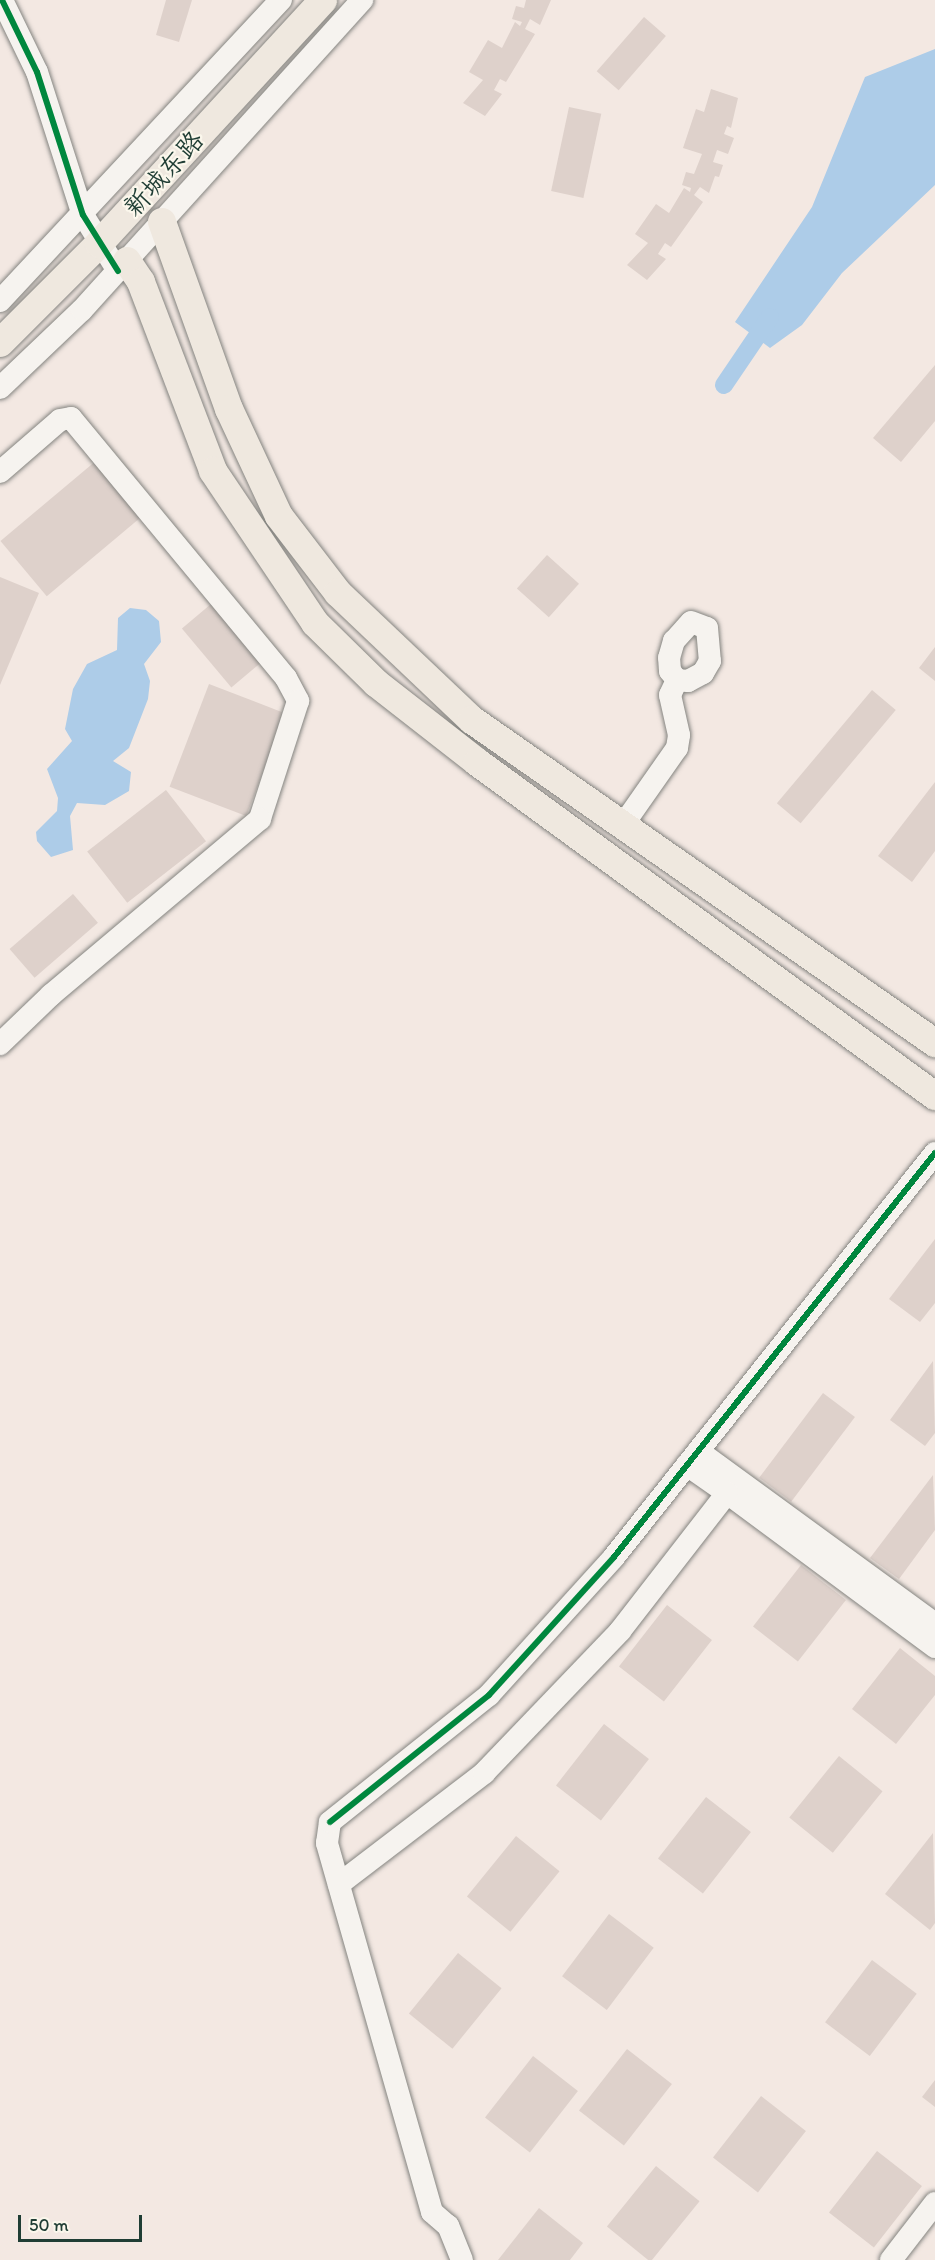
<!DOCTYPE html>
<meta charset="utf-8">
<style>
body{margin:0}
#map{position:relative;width:935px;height:2260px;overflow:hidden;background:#f3e8e2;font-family:Itim,"LXGW WenKai TC",sans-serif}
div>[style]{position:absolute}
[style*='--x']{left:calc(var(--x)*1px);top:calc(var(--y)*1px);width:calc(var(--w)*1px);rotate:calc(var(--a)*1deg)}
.water>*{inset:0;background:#adcce8}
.canal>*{height:18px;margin:-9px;padding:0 9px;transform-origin:9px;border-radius:9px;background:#adcce8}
.building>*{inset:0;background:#ded1cb;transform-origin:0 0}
.roads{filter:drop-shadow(0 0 2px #848480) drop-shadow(0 0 2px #848480)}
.minor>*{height:22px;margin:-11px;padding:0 11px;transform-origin:11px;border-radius:11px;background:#f6f3ef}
.major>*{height:28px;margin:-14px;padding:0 14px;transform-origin:14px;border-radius:14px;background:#efe8df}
.cycleway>*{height:6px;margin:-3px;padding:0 3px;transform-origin:3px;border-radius:3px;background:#00873e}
span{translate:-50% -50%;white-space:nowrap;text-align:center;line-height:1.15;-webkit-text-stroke:4.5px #fbf7ec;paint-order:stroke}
.street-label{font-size:26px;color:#1f3d34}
.scale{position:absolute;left:18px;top:2215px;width:124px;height:27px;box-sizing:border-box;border:3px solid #1f3d34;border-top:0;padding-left:8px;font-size:18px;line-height:21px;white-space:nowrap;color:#1f3d34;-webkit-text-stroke:4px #fbf7ec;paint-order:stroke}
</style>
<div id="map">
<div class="water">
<i style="clip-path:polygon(935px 49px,935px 185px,842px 273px,802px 325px,770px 348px,735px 322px,812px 207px,865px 77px)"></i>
<i style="clip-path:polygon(130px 608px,146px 610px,159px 621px,161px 642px,144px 664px,150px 681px,148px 699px,129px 748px,113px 761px,131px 772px,129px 791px,105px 805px,77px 803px,70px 816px,73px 850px,51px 857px,37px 841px,36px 832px,57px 811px,58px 798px,47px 769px,72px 741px,65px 729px,73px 689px,87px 664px,117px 650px,118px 618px)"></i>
</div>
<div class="canal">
<i style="--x:724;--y:385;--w:82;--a:-55.9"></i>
</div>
<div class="building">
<i style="clip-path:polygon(166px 0,192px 0,179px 42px,156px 35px)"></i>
<i style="clip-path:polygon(526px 0,551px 0,540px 25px,530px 19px,525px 29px,535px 34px,506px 82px,500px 79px,494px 90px,502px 94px,485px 116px,463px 103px,483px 80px,469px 72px,488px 40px,502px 48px,515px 22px,520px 26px,522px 22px,512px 19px,516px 6px,524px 8px)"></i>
<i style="left:644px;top:17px;width:29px;height:72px;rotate:41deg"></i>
<i style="clip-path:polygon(711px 89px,738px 98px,731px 128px,727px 126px,724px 134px,734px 138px,728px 154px,717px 150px,713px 162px,723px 165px,719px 177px,715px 176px,709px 193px,700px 187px,694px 195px,703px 202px,671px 247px,665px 243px,658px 254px,666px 259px,647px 280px,627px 265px,648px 243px,635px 234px,656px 204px,669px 213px,684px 188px,690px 192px,691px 188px,682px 185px,686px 172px,694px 174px,702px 154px,683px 148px,696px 109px,704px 112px)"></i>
<i style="left:569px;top:107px;width:33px;height:86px;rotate:12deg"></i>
<i style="clip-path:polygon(935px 365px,935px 421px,901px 462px,873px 438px)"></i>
<i style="left:97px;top:460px;width:72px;height:126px;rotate:50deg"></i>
<i style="left:547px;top:555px;width:43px;height:45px;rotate:42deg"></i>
<i style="clip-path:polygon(0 577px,39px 593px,0 685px)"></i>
<i style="left:211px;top:604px;width:77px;height:38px;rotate:50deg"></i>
<i style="clip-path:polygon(935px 647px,935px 681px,919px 668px)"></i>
<i style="left:209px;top:684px;width:82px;height:110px;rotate:21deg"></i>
<i style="left:872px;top:690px;width:31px;height:148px;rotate:40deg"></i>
<i style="clip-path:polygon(935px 782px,935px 851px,912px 882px,878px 856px)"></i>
<i style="left:166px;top:790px;width:65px;height:100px;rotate:52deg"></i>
<i style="left:73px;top:894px;width:38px;height:84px;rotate:49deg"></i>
<i style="clip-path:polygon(935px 1239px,935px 1303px,920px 1322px,889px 1299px)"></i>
<i style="clip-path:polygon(933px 1361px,935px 1433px,925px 1446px,890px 1420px)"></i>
<i style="left:823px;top:1393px;width:40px;height:106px;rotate:37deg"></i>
<i style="clip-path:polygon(933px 1475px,935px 1530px,899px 1579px,870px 1558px)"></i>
<i style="left:801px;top:1565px;width:57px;height:78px;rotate:38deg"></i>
<i style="left:667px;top:1605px;width:57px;height:78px;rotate:38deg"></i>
<i style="clip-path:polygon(900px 1648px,935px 1676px,935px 1695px,896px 1744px,852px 1709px)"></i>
<i style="left:604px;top:1724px;width:57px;height:78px;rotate:38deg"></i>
<i style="left:839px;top:1756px;width:56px;height:79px;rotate:39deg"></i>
<i style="left:706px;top:1797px;width:57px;height:78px;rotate:38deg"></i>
<i style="clip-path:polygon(933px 1833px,935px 1923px,930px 1930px,885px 1894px)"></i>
<i style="left:516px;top:1836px;width:56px;height:78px;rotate:39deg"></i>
<i style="left:609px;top:1914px;width:56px;height:78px;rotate:37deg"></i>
<i style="left:458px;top:1953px;width:56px;height:78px;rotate:39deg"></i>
<i style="left:872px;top:1960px;width:56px;height:78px;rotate:37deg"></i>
<i style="left:627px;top:2049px;width:57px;height:78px;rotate:38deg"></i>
<i style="left:533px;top:2056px;width:57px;height:78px;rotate:38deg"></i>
<i style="clip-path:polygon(935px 2080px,935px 2107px,922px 2097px)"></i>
<i style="left:761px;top:2096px;width:57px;height:78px;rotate:38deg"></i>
<i style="left:877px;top:2151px;width:57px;height:78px;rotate:38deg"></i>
<i style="left:656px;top:2166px;width:56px;height:78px;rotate:39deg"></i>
<i style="clip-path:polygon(539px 2208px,583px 2243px,570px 2260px,498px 2260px)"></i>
</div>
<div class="roads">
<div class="minor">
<i style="--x:2;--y:0;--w:80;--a:64.1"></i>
<i style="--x:37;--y:72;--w:150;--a:72.2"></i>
<i style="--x:83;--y:215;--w:66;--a:58"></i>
<i style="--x:0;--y:301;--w:412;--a:-47"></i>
<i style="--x:0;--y:388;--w:113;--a:-43.6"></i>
<i style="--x:82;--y:310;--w:418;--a:-47.9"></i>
<i style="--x:0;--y:472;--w:79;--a:-40.9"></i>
<i style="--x:60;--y:420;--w:11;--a:-10"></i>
<i style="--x:71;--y:418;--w:337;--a:50.4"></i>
<i style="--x:286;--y:678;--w:26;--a:62"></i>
<i style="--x:298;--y:701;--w:124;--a:107.9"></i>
<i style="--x:260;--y:819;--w:273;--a:139.9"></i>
<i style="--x:51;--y:995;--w:71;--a:136.1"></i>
<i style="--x:691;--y:622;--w:17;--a:21"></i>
<i style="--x:707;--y:628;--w:33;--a:85"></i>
<i style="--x:710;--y:661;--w:14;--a:120"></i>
<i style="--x:703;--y:673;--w:17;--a:152"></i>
<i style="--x:688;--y:681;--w:11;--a:-175"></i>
<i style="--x:677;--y:680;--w:11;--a:-128"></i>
<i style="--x:670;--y:671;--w:13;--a:-94"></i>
<i style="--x:669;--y:658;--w:18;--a:-74"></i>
<i style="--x:674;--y:641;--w:25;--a:-48"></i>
<i style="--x:623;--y:825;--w:94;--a:-55"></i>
<i style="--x:677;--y:748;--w:13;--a:-81"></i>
<i style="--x:679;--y:735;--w:41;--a:-102.7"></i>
<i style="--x:670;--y:695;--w:17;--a:-65"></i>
<i style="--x:698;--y:1451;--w:293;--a:36.1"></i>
<i style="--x:727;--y:1493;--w:259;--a:36.5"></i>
<i style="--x:339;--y:1884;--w:183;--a:-37.4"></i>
<i style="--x:484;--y:1773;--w:197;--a:-46.2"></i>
<i style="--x:620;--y:1631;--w:175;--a:-52.2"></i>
<i style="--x:727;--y:1493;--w:49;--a:-145"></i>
<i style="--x:462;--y:2260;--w:37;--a:-112"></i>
<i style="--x:448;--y:2226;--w:21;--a:-139"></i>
<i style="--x:432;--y:2212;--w:384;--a:-105.9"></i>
<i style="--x:327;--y:1843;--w:21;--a:-82"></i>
<i style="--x:330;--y:1822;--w:203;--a:-38.6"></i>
<i style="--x:489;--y:1695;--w:186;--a:-47.8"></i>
<i style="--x:614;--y:1557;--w:516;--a:-51.53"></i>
<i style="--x:891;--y:2260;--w:72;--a:-52.3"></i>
</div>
<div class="major">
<i style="--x:162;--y:222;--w:199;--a:70.3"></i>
<i style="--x:229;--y:409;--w:118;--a:65"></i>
<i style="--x:279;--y:516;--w:97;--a:52.5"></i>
<i style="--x:338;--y:593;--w:185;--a:43.5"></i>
<i style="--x:472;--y:720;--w:565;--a:34.9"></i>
<i style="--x:127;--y:261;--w:25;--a:56"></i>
<i style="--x:141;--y:282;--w:202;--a:69.1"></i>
<i style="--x:213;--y:471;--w:183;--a:56.1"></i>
<i style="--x:315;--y:623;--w:86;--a:44.5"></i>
<i style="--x:376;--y:683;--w:128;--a:38"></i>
<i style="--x:477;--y:762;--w:567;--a:36.1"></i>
<i style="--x:0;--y:343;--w:140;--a:-45"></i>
<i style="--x:99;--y:244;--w:331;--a:-47.4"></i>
</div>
</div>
<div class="cycleway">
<i style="--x:2;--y:0;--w:80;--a:64.1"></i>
<i style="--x:37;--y:72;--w:150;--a:72.2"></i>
<i style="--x:83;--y:215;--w:66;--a:58"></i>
<i style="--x:330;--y:1822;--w:203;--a:-38.6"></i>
<i style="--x:489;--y:1695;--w:186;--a:-47.8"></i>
<i style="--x:614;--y:1557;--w:516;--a:-51.53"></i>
</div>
<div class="street-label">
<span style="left:164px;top:174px;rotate:-48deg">新城东路</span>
</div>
<div class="scale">50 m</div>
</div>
